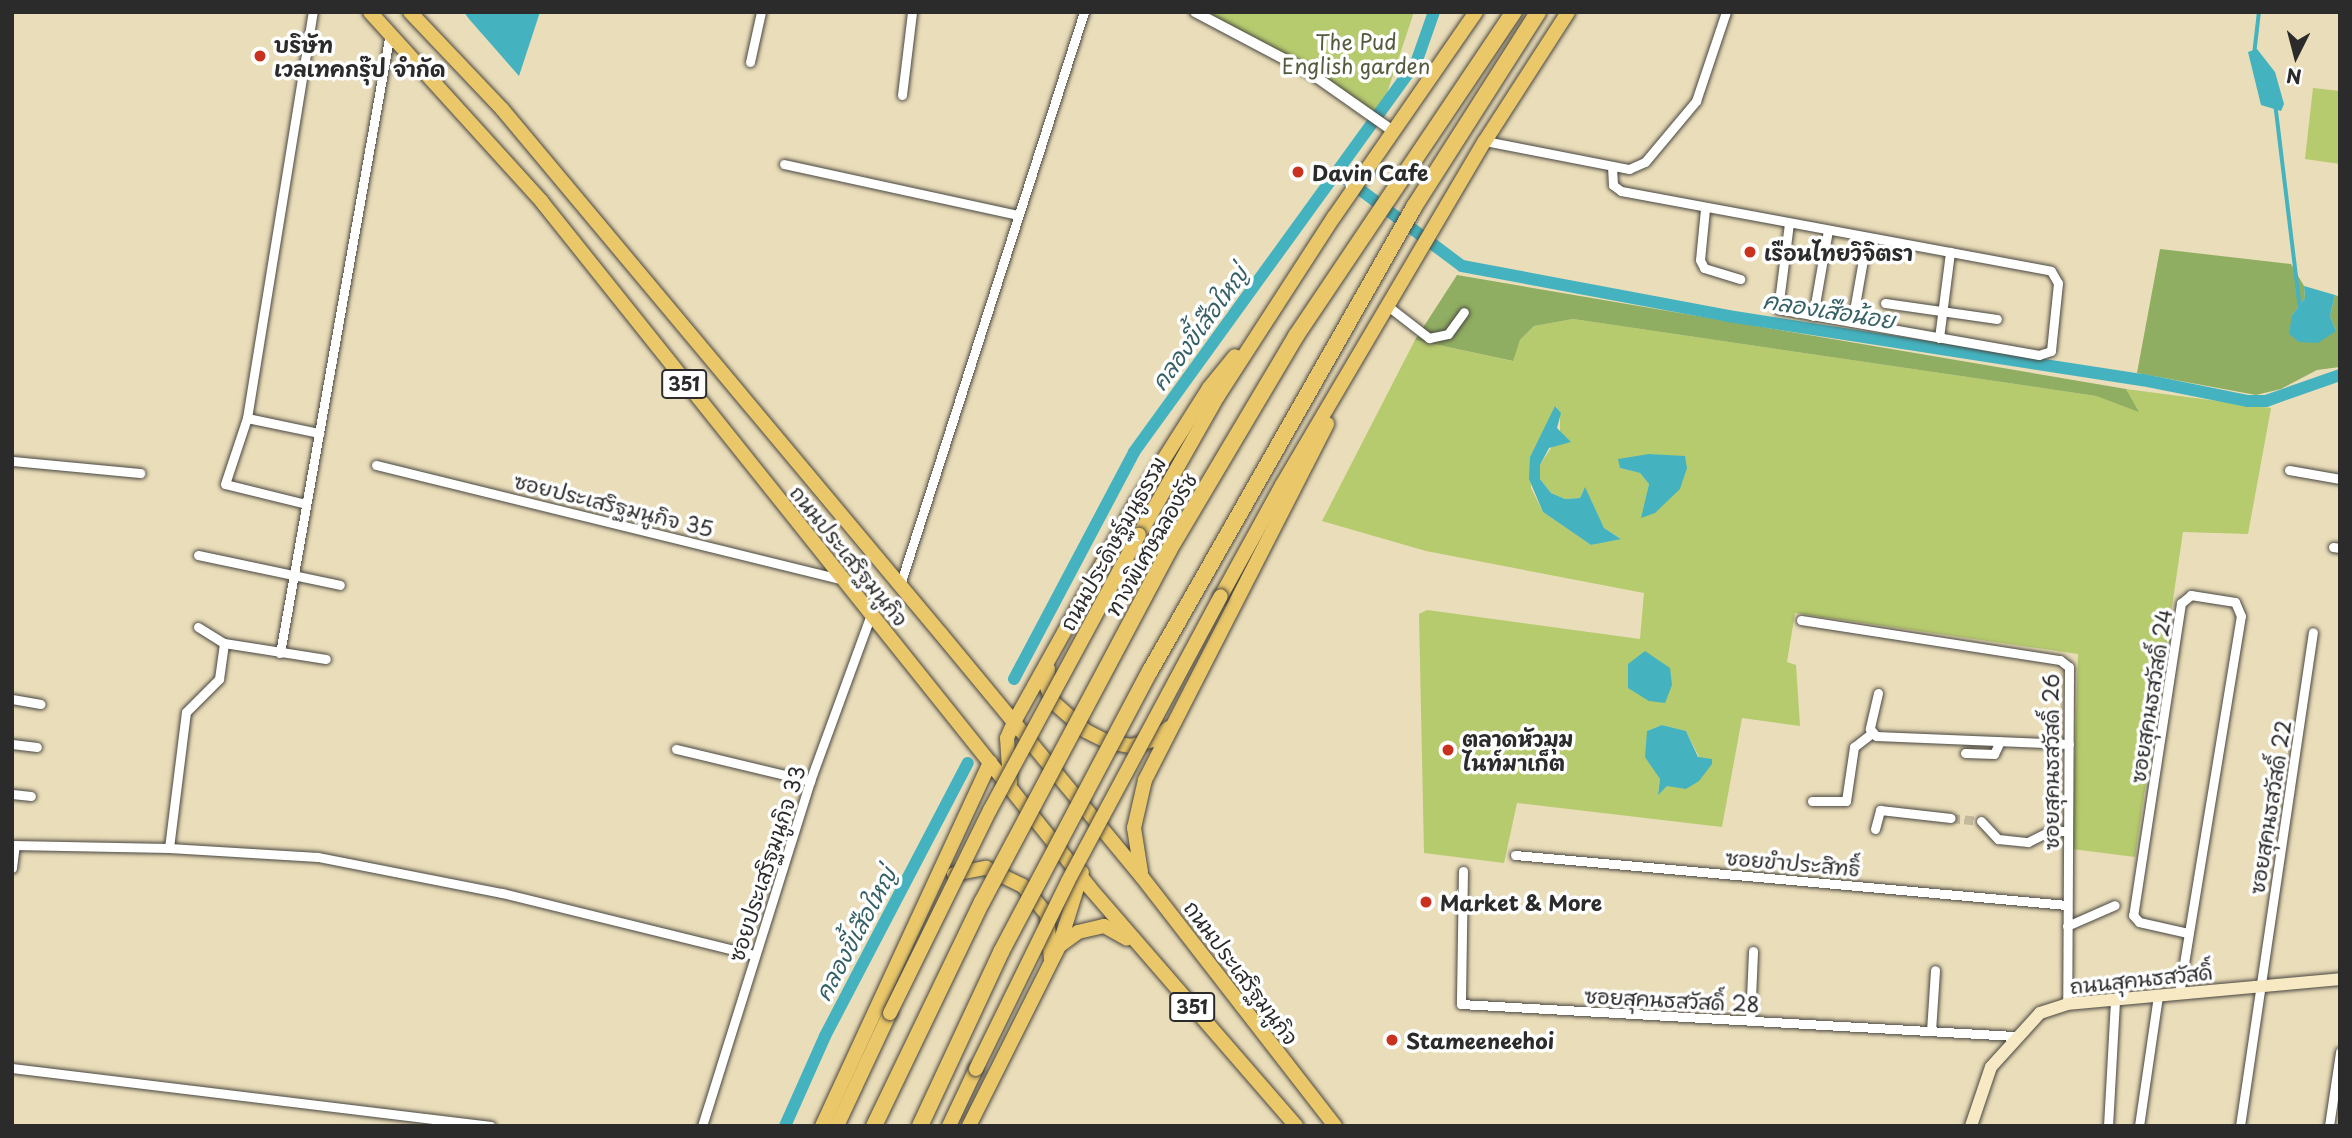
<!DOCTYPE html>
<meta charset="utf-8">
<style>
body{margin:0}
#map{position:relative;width:2352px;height:1138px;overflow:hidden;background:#eaddb9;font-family:"Playpen Sans","Playpen Sans Thai",sans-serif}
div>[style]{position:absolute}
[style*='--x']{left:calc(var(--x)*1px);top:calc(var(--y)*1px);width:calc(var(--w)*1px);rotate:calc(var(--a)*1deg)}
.green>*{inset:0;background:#b6ca6e}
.forest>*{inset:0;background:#90ae61}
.water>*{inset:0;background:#44b3bf}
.stream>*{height:3.5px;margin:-1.75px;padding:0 1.75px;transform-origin:1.75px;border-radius:1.75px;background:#44b3bf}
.canal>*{height:12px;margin:-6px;padding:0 6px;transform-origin:6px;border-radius:6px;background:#44b3bf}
.minor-tunnel>*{height:9px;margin-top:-4.5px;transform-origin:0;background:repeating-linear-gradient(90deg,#c4b99d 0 9px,transparent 0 13.5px)}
.roads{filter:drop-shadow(0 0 2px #484640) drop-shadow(0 0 2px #484640)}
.minor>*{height:9px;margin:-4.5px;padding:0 4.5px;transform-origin:4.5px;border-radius:4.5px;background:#fff}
.tertiary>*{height:10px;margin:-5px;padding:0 5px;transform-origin:5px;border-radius:5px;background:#fff}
.secondary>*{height:12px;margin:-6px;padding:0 6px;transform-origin:6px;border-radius:6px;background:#f7e9c3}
.primary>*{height:14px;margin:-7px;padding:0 7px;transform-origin:7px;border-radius:7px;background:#eac769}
.bridges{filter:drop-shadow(0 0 2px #484640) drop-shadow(0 0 2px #484640)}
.primary-bridge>*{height:14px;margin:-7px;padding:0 7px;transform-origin:7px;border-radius:7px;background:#eac769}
.motorway-bridge>*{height:16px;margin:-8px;padding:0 8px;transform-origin:8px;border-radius:8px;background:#eac769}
.dots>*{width:19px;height:19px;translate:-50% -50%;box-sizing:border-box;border:4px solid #fff;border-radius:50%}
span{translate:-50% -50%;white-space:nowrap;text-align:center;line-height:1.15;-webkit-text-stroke:7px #fff;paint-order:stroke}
.shield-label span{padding:2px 5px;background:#fff;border:2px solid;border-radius:5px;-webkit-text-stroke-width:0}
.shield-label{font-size:19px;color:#2b2b2b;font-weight:700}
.park-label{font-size:21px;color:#555b3f}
.poi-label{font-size:21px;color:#2b2b2b;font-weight:700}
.left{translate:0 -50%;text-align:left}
.street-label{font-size:21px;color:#2b2b2b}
.water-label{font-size:23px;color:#356166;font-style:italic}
.frame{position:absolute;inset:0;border:14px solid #2b2b2b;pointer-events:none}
.north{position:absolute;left:2261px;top:21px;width:70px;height:70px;-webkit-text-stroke:5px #fff;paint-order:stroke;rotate:186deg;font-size:19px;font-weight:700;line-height:28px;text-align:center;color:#2b2b2b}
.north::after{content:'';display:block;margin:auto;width:24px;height:32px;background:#2b2b2b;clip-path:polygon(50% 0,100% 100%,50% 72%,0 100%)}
</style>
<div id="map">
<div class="green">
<i style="clip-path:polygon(1195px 12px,1414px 12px,1380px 114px)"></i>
<i style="clip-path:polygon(2313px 88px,2340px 91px,2340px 164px,2305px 159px)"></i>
<i style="clip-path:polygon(evenodd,1573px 319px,2096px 396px,2138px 411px,2126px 389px,2271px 408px,2248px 534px,2183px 532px,2135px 857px,2072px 849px,2078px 654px,1795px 613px,1787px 662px,1796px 665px,1800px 726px,1742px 718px,1722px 827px,1517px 803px,1504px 863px,1424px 853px,1419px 614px,1427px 610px,1640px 639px,1644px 593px,1426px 551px,1322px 521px,1415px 340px,1512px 361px,1520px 340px,1534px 326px,1573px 319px,1556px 406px,1560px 413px,1560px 434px,1540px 465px,1540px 479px,1551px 493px,1565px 499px,1580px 498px,1584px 489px,1604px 528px,1620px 538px,1591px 545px,1543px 512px,1531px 488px,1530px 457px,1556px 406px,1573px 319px,1649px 454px,1685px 457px,1642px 518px,1649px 484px,1640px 473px,1620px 468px,1649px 454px,1573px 319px,1662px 725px,1686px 731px,1699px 757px,1658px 794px,1660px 779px,1647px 731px,1662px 725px)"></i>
</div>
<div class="forest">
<i style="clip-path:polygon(2160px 249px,2291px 264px,2304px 286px,2305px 298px,2292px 315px,2336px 331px,2330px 316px,2335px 295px,2340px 297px,2340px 367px,2317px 370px,2281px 389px,2256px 395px,2137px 373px)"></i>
<i style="clip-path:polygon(1457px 275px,2126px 389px,2139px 412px,2096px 396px,1573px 319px,1534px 326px,1520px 340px,1513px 361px,1415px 340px)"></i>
</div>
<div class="water">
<i style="clip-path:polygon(464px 12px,540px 12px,519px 76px,469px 19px)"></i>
<i style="clip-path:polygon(2257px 49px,2275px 72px,2284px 104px,2281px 111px,2261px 105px,2248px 52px)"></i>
<i style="clip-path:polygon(2304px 286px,2335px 295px,2330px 316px,2336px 331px,2318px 343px,2299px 342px,2289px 334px,2292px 315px,2305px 298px)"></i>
<i style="clip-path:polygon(1555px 406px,1561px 413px,1557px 428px,1571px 442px,1549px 448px,1540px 465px,1540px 479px,1551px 493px,1565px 499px,1580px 498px,1585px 487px,1604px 528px,1621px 539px,1591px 545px,1543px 512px,1529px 479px,1530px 457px)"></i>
<i style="clip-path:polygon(1649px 454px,1685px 456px,1687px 468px,1680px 489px,1655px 513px,1641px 518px,1649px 484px,1640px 473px,1620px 468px,1618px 459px)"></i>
<i style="clip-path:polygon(1645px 651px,1670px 668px,1672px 685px,1665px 703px,1649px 701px,1628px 688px,1628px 664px)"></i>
<i style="clip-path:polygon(1662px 725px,1686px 731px,1698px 757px,1712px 759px,1712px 764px,1699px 781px,1686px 789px,1667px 786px,1658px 795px,1660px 779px,1645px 757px,1647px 731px)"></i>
</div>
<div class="stream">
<i style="--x:2254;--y:55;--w:43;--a:-83.4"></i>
<i style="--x:2276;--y:107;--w:199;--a:83.1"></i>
</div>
<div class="canal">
<i style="--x:1338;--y:173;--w:155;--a:36.9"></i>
<i style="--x:1462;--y:266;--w:271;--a:10.6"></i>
<i style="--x:1728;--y:316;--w:420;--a:8.8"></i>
<i style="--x:2143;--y:380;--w:106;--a:11.4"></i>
<i style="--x:2247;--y:401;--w:19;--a:0"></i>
<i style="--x:2266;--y:401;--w:78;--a:-19.4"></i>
<i style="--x:1014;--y:679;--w:257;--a:-62.1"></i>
<i style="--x:1134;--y:452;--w:480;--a:-54.1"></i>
<i style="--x:1416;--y:63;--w:54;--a:-70.6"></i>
<i style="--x:785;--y:1126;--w:98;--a:-66"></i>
<i style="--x:825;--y:1036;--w:308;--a:-62.4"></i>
</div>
<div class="minor-tunnel">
<i style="--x:1951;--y:818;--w:30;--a:6"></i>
</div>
<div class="roads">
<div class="minor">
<i style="--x:750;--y:62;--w:51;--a:-77.6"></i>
<i style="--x:902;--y:95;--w:84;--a:-83.1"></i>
<i style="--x:1485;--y:141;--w:147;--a:11"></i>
<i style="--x:1629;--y:169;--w:17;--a:-24"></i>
<i style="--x:1645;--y:162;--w:80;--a:-50.1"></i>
<i style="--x:1696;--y:101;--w:94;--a:-71.4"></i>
<i style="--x:784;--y:164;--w:239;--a:12.3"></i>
<i style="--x:1612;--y:166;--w:19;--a:87"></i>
<i style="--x:1613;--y:185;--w:10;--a:37"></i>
<i style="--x:1621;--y:191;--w:437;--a:10.5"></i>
<i style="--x:2051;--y:271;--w:14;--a:60"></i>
<i style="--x:2058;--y:283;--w:68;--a:95.9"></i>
<i style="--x:2051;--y:351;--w:13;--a:162"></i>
<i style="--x:2039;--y:355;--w:265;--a:-170"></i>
<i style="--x:1778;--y:309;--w:87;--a:-82.7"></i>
<i style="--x:1705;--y:209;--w:51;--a:95.6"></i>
<i style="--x:1700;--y:260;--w:9;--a:63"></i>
<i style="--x:1704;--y:268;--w:38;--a:17"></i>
<i style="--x:1885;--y:303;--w:113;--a:8.1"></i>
<i style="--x:1389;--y:307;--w:51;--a:37.8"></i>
<i style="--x:1429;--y:338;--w:19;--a:-12"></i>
<i style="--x:1448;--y:334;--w:27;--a:-54"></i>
<i style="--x:1813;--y:316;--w:87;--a:-80.1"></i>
<i style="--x:1852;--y:322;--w:86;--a:-80"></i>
<i style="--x:1939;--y:338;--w:87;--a:-82.7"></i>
<i style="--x:247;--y:418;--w:74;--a:11.8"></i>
<i style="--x:12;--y:461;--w:129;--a:5.4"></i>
<i style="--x:376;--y:465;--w:479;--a:13.8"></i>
<i style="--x:2289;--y:470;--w:52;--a:10"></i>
<i style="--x:306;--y:504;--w:83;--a:-166.1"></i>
<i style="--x:225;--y:484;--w:70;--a:-71.6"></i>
<i style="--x:247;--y:418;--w:411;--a:-80.8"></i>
<i style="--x:2333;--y:547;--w:7;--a:8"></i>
<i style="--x:198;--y:555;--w:145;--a:11.9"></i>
<i style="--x:900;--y:585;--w:602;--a:-72.2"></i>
<i style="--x:1801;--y:620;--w:262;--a:8.8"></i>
<i style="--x:2060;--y:660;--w:11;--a:38"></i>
<i style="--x:2069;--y:667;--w:337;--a:90.3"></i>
<i style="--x:198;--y:627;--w:31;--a:32"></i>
<i style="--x:224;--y:643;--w:103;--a:8.9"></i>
<i style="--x:280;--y:653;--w:630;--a:-79.94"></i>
<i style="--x:1878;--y:693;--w:37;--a:103"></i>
<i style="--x:1870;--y:729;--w:9;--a:49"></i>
<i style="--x:1876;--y:736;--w:193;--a:2.4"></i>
<i style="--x:12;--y:699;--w:29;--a:10"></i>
<i style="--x:12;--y:744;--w:25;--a:7"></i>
<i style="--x:676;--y:749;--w:138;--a:13.4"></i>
<i style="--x:1965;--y:753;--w:29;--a:2"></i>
<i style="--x:1994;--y:754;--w:14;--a:-65"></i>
<i style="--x:12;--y:794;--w:19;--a:6"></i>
<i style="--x:1812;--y:801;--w:34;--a:0"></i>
<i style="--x:1846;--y:801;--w:55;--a:-81.6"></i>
<i style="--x:1854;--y:747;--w:23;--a:-38"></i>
<i style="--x:1981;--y:821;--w:25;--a:47"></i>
<i style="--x:1998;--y:839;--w:30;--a:6"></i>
<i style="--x:2028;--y:842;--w:25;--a:-27"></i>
<i style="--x:2050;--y:831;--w:18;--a:0"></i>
<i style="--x:1875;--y:829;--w:20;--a:-75"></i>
<i style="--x:1880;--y:810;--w:71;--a:6.4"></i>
<i style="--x:12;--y:845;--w:157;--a:1.1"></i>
<i style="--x:169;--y:848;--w:149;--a:3.5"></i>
<i style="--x:318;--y:857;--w:187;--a:11.1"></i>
<i style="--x:502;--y:893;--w:260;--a:13.8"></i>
<i style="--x:169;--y:848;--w:137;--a:-82.9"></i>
<i style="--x:186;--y:712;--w:47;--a:-45"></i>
<i style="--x:219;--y:679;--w:36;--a:-82"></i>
<i style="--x:1515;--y:855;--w:554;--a:5.18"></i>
<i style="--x:12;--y:868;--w:23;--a:-83"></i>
<i style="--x:1463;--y:871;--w:133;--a:90.9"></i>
<i style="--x:1461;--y:1004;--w:555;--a:3.31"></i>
<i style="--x:2067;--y:926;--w:52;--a:-23.6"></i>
<i style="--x:2179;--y:994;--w:383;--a:-80.7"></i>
<i style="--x:2241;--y:616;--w:15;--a:-113"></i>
<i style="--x:2235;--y:602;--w:45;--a:-171"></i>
<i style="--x:2191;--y:595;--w:13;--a:141"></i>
<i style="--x:2181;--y:603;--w:316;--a:98.7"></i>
<i style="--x:2133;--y:915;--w:9;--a:49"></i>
<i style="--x:2139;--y:922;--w:50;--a:12.7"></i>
<i style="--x:1750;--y:1021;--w:70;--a:-87.5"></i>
<i style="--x:1931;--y:1031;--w:61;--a:-86.2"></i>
<i style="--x:12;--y:1068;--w:482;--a:6.9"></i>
<i style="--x:702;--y:1126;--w:362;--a:-72.6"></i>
<i style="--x:810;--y:781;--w:178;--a:-69.9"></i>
<i style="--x:2108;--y:1126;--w:127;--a:-86.8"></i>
<i style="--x:2139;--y:1126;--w:131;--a:-81.7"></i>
<i style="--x:2240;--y:1126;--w:499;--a:-81.6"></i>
<i style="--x:2329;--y:1126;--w:75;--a:-81.5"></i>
</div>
<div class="tertiary">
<i style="--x:1195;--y:12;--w:129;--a:27.8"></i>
<i style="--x:1309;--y:72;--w:103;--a:35.1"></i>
</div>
<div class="secondary">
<i style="--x:1971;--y:1126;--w:62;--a:-71.3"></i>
<i style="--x:1991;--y:1067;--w:73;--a:-47.8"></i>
<i style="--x:2040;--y:1013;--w:28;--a:-18"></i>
<i style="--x:2067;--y:1004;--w:274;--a:-5.2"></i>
</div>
<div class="primary">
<i style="--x:370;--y:12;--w:256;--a:47.8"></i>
<i style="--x:542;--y:202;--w:878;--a:51.38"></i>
<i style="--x:1090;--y:888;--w:315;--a:49.1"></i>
<i style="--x:410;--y:12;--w:134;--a:46.5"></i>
<i style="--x:502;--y:109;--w:684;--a:50.1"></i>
<i style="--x:941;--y:634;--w:315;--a:50.4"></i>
<i style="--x:1142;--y:877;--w:315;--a:52.2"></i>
<i style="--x:1139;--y:535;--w:160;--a:-60.4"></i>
<i style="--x:1218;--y:396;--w:213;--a:-57.1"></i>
<i style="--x:1334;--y:217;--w:249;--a:-55.3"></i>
<i style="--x:1221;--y:596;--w:127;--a:-61.2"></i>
<i style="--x:1282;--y:485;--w:399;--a:-59.5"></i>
<i style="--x:1485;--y:141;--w:153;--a:-57.2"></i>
<i style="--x:1048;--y:669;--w:18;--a:93"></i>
<i style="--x:1047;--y:687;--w:15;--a:70"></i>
<i style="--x:1052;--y:701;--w:45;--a:41.4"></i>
<i style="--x:1086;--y:731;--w:25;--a:27"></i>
<i style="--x:1108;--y:742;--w:23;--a:10"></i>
<i style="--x:1131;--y:746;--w:23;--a:-15"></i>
<i style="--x:1153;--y:740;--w:20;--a:-37"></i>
<i style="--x:1010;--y:783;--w:45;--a:-93.8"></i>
<i style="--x:1007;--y:738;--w:17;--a:-66"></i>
<i style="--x:1014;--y:722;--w:251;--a:-60.9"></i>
<i style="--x:1136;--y:503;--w:136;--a:-57.6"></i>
<i style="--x:1209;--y:388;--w:41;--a:-50.9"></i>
<i style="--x:1141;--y:872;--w:45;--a:-99"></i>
<i style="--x:1134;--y:828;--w:49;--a:-77.1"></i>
<i style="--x:1145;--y:780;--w:400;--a:-62.9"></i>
<i style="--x:954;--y:874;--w:33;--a:-11"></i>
<i style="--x:986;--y:868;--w:41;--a:25.9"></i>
<i style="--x:1023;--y:886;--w:38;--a:50"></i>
<i style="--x:1047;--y:915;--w:45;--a:84.9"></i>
<i style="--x:1059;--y:946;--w:77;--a:-72.7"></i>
<i style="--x:822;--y:1126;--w:401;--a:-65.2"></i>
<i style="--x:837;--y:1126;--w:125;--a:-64.9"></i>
<i style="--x:949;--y:1126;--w:63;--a:-64.7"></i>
<i style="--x:969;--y:1126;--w:201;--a:-63.4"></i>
<i style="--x:1059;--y:946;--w:24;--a:-36"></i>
<i style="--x:1078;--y:932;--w:27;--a:-13"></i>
<i style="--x:1104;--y:926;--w:26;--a:29"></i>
</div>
</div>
<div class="bridges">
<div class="primary-bridge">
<i style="--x:890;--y:1013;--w:226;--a:-63.8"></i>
<i style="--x:990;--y:810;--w:313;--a:-61.6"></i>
<i style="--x:976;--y:1069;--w:209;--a:-63.9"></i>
<i style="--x:1068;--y:881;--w:323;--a:-61.8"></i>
</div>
<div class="motorway-bridge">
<i style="--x:874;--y:1126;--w:249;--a:-64.3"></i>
<i style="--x:982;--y:902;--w:399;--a:-62"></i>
<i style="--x:1169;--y:550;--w:249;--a:-59.3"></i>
<i style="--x:1296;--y:336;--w:391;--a:-56.1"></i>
<i style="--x:920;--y:1126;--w:192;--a:-65"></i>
<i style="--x:1001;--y:952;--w:318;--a:-62.1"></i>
<i style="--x:1150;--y:671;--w:534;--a:-60.36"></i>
<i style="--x:1414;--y:207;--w:231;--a:-57.5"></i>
</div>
</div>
<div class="dots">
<i style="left:260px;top:56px;background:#c8321e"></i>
<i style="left:1298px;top:172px;background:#c8321e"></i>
<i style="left:1750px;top:252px;background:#c8321e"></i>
<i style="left:1448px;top:750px;background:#c8321e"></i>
<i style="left:1426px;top:902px;background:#c8321e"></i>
<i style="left:1392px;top:1040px;background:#c8321e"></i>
</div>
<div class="shield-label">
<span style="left:684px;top:384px">351</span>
<span style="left:1192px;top:1007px">351</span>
</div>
<div class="park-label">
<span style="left:1356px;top:53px">The Pud<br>English garden</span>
</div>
<div class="poi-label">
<span class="left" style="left:274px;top:56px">บริษัท<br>เวลเทคกรุ๊ป จำกัด</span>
<span class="left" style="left:1312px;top:172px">Davin Cafe</span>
<span class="left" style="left:1764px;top:252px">เรือนไทยวิจิตรา</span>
<span class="left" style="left:1462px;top:750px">ตลาดหัวมุม<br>ไนท์มาเก็ต</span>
<span class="left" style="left:1440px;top:902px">Market &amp; More</span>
<span class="left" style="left:1406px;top:1040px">Stameeneehoi</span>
</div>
<div class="street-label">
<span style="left:614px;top:504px;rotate:14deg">ซอยประเสริฐมนูกิจ 35</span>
<span style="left:1112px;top:543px;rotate:-61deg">ถนนประดิษฐ์มนูธรรม</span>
<span style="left:1150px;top:544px;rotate:-60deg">ทางพิเศษฉลองรัช</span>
<span style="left:850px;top:555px;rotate:51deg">ถนนประเสริฐมนูกิจ</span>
<span style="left:2150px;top:696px;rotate:-81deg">ซอยสุคนธสวัสดิ์ 24</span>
<span style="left:2050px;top:762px;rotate:-90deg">ซอยสุคนธสวัสดิ์ 26</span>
<span style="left:2269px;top:807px;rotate:-81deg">ซอยสุคนธสวัสดิ์ 22</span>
<span style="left:1793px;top:862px;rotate:5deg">ซอยขำประสิทธิ์</span>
<span style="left:766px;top:863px;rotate:-72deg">ซอยประเสริฐมนูกิจ 33</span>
<span style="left:1242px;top:972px;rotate:53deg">ถนนประเสริฐมนูกิจ</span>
<span style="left:2141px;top:978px;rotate:-6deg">ถนนสุคนธสวัสดิ์</span>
<span style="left:1672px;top:999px;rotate:3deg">ซอยสุคนธสวัสดิ์ 28</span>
</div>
<div class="water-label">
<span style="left:1829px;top:310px;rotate:9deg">คลองเสือน้อย</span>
<span style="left:1199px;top:328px;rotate:-54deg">คลองขี้เสือใหญ่</span>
<span style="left:855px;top:934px;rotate:-62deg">คลองขี้เสือใหญ่</span>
</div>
<div class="frame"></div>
<div class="north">N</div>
</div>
